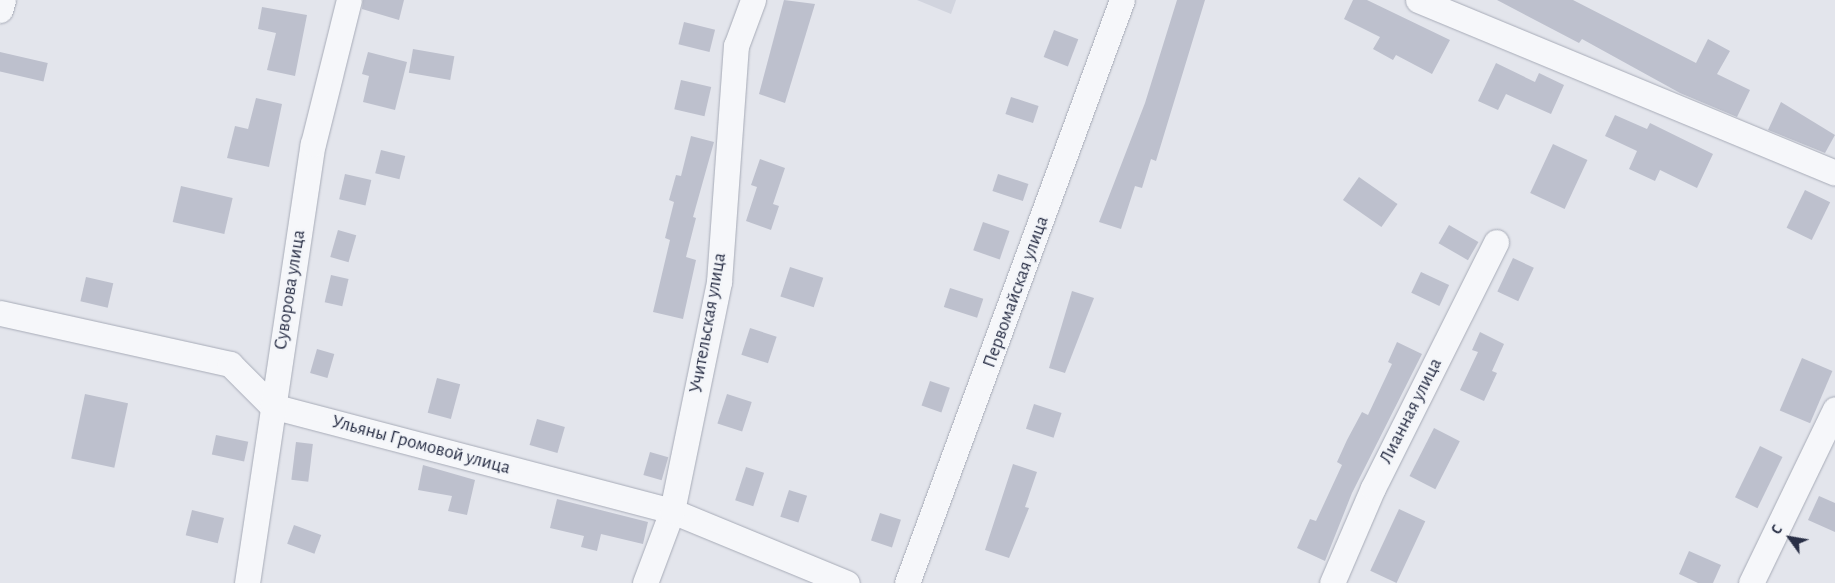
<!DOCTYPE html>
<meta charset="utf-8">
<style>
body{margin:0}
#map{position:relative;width:1835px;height:583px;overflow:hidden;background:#e3e5ec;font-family:"Alegreya Sans",sans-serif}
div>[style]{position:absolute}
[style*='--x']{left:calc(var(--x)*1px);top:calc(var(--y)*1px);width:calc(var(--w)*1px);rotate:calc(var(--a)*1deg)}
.built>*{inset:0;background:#d1d4de}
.building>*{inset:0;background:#bdc0cd;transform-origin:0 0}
.roads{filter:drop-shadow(0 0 1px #a7abb7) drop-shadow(0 0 1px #a7abb7)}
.minor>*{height:25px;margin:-12.5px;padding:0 12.5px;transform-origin:12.5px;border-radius:12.5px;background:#f6f7fa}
span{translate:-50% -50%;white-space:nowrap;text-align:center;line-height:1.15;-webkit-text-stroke:4px #f3f5f9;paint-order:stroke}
.street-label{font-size:19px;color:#292f46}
.north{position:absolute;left:1765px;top:513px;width:50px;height:50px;-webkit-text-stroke:4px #f3f5f9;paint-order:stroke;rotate:302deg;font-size:14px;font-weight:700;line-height:20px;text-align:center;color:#292f46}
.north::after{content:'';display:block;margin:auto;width:18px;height:22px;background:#292f46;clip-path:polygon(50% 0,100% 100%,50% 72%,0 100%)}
</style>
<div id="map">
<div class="built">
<i style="clip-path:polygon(917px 0,956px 0,951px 14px)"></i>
</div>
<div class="building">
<i style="clip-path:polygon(363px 0,404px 0,399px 20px,362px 9px)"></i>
<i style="clip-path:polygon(784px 0,815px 4px,785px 103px,759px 94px)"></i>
<i style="clip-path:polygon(1177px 0,1205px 0,1156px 161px,1151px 159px,1142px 188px,1135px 186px,1121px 229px,1099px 222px,1145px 103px)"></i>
<i style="clip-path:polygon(1353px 0,1367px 0,1450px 40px,1432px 74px,1396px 55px,1393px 60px,1373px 49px,1380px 37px,1344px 19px)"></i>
<i style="clip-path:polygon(1497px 0,1573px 0,1696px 63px,1708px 39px,1730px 51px,1717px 74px,1750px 90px,1737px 117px,1680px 93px,1582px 39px,1579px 43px)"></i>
<i style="clip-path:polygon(262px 7px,307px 15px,295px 76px,267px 70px,276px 33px,258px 29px)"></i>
<i style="left:684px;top:22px;width:32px;height:23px;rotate:14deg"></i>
<i style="left:1054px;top:30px;width:26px;height:29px;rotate:21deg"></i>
<i style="left:413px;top:49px;width:42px;height:24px;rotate:10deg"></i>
<i style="left:0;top:52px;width:49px;height:19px;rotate:13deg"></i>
<i style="clip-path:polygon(368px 52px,407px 62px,395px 110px,363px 102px,369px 76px,362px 74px)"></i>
<i style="clip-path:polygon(1496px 63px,1535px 82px,1539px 73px,1564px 85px,1551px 114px,1506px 94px,1498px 110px,1478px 101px)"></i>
<i style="left:681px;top:80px;width:31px;height:30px;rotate:13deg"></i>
<i style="left:1011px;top:97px;width:29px;height:18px;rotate:18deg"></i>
<i style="clip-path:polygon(256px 98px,282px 104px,269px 167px,227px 158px,235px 126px,248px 129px)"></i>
<i style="clip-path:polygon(1781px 102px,1835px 135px,1825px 153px,1768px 130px)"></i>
<i style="clip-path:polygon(1615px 115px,1647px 129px,1650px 123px,1713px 154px,1697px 188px,1660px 170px,1655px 181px,1629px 169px,1637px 151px,1605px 136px)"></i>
<i style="clip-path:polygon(691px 136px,714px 142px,693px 217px,696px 218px,686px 257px,696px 260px,683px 319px,653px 312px,670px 240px,665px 238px,674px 202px,669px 200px,676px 175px,681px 176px)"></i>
<i style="left:1553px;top:144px;width:38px;height:54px;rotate:25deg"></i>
<i style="left:381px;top:150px;width:25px;height:24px;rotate:14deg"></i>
<i style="clip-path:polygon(760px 159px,785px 168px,773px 204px,779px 206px,771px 230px,746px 221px,757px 187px,751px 185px)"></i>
<i style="left:345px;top:174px;width:27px;height:26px;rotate:13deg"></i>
<i style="left:998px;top:174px;width:32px;height:18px;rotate:18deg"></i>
<i style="left:1359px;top:177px;width:47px;height:28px;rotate:35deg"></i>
<i style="left:181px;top:186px;width:53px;height:37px;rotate:13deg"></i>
<i style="left:1805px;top:190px;width:28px;height:42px;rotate:26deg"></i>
<i style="left:983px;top:222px;width:28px;height:30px;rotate:19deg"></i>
<i style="left:1449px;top:225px;width:34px;height:21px;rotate:30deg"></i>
<i style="left:338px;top:230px;width:19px;height:28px;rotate:16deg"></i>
<i style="left:1513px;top:258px;width:23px;height:37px;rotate:25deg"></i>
<i style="left:790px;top:267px;width:35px;height:31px;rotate:18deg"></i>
<i style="left:1421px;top:272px;width:31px;height:23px;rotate:25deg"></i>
<i style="left:331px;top:275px;width:18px;height:28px;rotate:13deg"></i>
<i style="left:86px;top:277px;width:28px;height:25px;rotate:13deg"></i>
<i style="left:950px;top:288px;width:35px;height:20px;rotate:18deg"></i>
<i style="clip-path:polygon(1072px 291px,1094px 298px,1065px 373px,1049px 368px)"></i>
<i style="left:750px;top:328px;width:28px;height:28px;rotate:18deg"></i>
<i style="clip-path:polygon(1480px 332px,1504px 344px,1492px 371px,1497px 373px,1484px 401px,1460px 390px,1478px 352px,1472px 350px)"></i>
<i style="clip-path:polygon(1397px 342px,1422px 354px,1352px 493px,1325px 561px,1297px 548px,1310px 519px,1316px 521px,1342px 465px,1337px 462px,1347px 440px,1362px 412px,1368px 415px,1392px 364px,1388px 362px)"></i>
<i style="left:317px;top:349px;width:18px;height:25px;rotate:16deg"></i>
<i style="left:1802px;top:358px;width:33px;height:57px;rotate:23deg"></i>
<i style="left:437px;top:378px;width:24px;height:36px;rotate:15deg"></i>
<i style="left:930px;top:381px;width:21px;height:26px;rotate:19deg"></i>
<i style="left:85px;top:394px;width:44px;height:66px;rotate:12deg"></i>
<i style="left:727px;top:394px;width:26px;height:31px;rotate:18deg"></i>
<i style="left:1034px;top:404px;width:29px;height:26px;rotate:18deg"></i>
<i style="left:537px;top:419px;width:29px;height:27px;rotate:16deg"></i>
<i style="left:1434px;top:428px;width:29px;height:54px;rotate:27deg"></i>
<i style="left:216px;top:435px;width:33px;height:20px;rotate:12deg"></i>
<i style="left:296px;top:442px;width:17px;height:38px;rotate:7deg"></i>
<i style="left:1760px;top:446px;width:25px;height:57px;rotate:26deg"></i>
<i style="left:650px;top:452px;width:19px;height:24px;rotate:16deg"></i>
<i style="clip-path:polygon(1013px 464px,1037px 472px,1025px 507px,1029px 508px,1009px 558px,985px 550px)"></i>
<i style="clip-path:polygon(423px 465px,475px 480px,467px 515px,448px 511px,452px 496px,418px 490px)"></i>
<i style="left:746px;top:467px;width:19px;height:35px;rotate:18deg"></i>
<i style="left:789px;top:490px;width:19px;height:28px;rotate:18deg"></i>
<i style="clip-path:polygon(1819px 496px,1835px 503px,1835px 532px,1808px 520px)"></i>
<i style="clip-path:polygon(557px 499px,648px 522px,643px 544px,601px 534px,597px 551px,581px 547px,584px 536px,550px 528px)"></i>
<i style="left:1399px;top:509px;width:29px;height:68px;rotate:25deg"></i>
<i style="left:192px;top:510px;width:33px;height:26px;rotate:14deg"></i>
<i style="left:880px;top:513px;width:22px;height:29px;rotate:18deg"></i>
<i style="left:294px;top:525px;width:29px;height:20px;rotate:20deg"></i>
<i style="clip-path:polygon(1689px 551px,1721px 565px,1713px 583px,1698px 583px,1679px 574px)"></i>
</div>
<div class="roads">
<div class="minor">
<i style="--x:1418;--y:0;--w:451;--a:22.5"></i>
<i style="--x:0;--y:10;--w:10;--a:-73"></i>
<i style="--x:0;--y:313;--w:236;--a:12.5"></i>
<i style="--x:230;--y:364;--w:59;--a:45"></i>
<i style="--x:272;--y:406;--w:414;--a:14.7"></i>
<i style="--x:672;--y:511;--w:189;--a:22.4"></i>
<i style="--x:247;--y:583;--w:444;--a:-81.5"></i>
<i style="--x:313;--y:144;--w:148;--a:-76"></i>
<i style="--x:645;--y:583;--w:77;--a:-69.4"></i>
<i style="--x:672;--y:511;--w:234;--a:-78.4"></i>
<i style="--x:719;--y:282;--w:237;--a:-85.9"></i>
<i style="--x:736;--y:46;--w:49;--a:-69.7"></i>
<i style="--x:907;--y:583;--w:621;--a:-69.76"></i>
<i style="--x:1332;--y:583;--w:103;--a:-66.7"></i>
<i style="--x:1373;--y:488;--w:275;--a:-63.4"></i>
<i style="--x:1751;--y:583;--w:193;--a:-64.2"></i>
</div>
</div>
<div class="street-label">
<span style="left:290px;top:290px;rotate:-81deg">Суворова улица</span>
<span style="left:1016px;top:292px;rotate:-70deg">Первомайская улица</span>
<span style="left:708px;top:323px;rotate:-80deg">Учительская улица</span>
<span style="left:1411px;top:411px;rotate:-63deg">Лианная улица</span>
<span style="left:421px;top:445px;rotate:15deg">Ульяны Громовой улица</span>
</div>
<div class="north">С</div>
</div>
